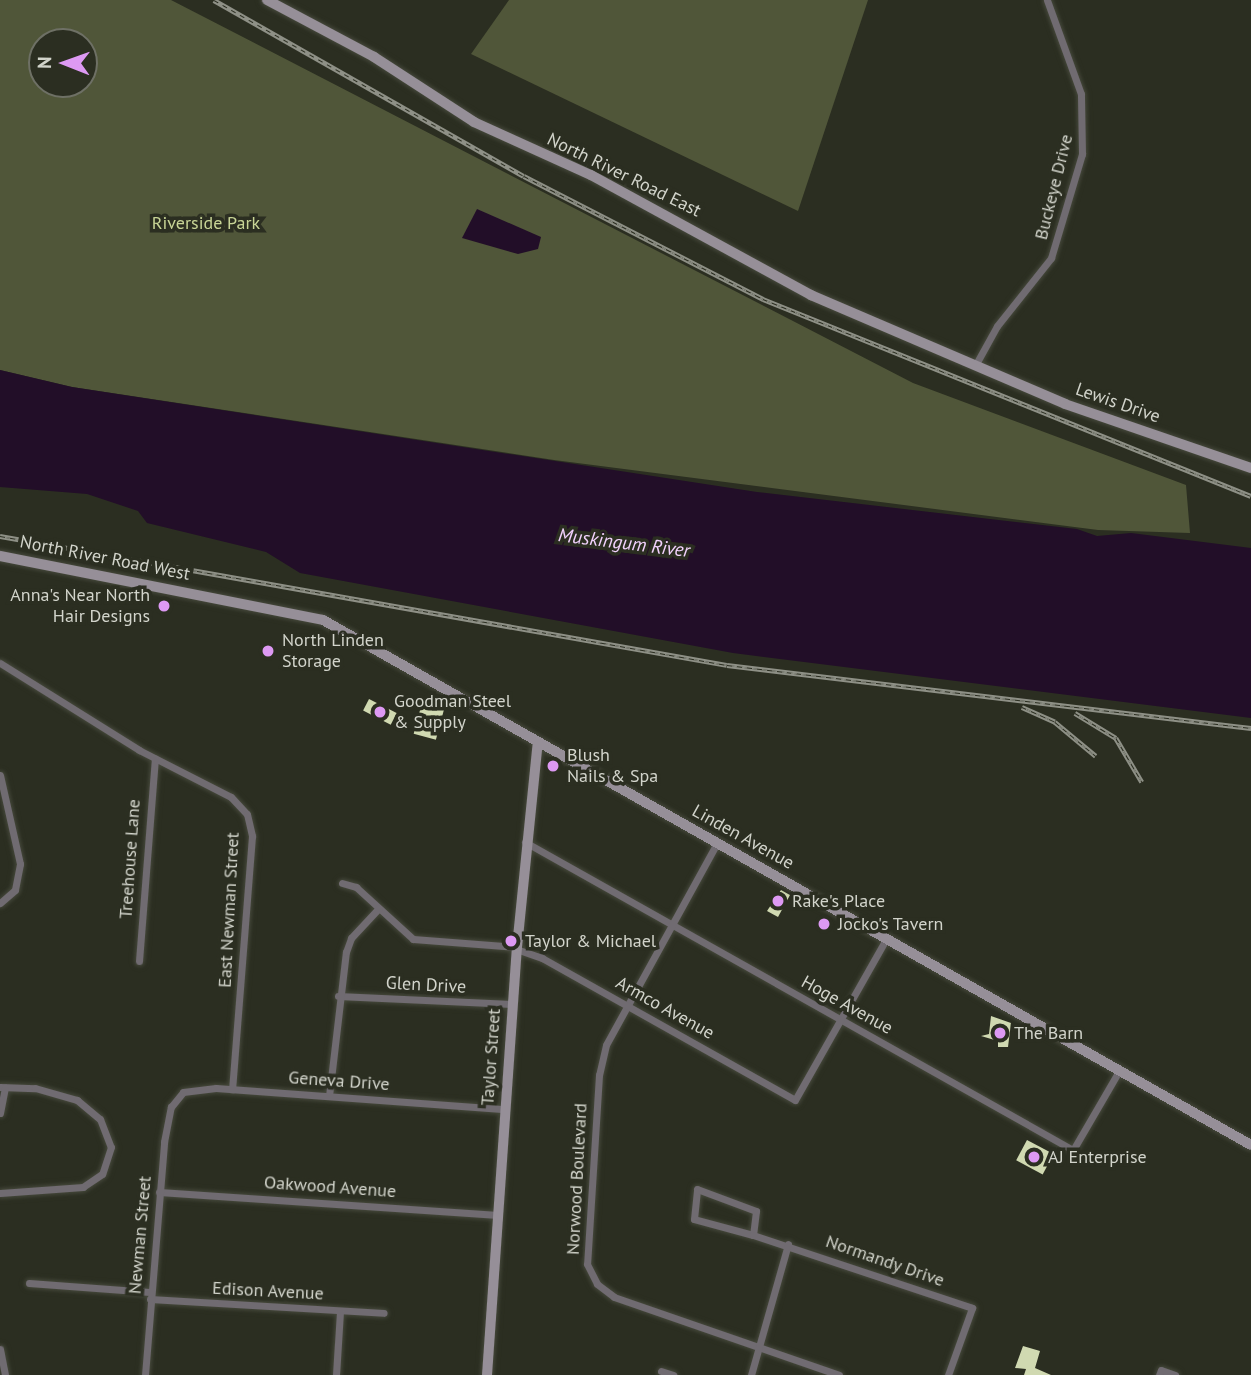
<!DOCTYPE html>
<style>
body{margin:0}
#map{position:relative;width:1251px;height:1375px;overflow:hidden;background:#2b2e21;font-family:"PT Sans",sans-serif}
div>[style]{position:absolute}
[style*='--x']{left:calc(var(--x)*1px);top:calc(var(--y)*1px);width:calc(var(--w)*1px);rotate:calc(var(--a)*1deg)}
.green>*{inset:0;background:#505639}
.water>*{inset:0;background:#220e28}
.building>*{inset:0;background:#d0d9b1;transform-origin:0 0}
.roads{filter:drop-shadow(0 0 2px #46493c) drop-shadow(0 0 2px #46493c)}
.street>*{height:7px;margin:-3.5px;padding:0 3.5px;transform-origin:3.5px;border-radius:3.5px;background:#706b71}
.secondary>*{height:10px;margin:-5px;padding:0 5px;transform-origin:5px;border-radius:5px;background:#968f98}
.rail>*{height:4.5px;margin-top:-2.25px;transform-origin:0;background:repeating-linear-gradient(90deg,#2b2e21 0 5px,#8e9086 0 10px);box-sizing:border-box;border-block:2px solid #8e9086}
.dots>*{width:19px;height:19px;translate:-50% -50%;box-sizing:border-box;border:4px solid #2b2e21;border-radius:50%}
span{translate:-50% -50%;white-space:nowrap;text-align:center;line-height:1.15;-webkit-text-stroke:7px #2b2e21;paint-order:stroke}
.street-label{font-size:18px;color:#d2d4cb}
.park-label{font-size:18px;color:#c8d596}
.poi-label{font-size:18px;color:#d2d4cb}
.right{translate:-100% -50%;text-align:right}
.left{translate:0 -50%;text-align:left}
.water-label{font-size:19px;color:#f2d2fd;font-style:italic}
.north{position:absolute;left:28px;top:28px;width:70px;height:70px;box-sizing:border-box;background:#2b2e21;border:2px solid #6e7065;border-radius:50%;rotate:271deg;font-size:19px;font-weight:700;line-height:28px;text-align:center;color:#d2d4cb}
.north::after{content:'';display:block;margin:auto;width:24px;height:32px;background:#dd99f3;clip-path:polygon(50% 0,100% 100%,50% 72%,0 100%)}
</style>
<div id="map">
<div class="green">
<i style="clip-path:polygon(evenodd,0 0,171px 0,913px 383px,1186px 485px,1190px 533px,1098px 530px,554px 460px,72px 387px,0 370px,0 0,42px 42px,84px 42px,84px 84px,42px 84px,42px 42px)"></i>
<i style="clip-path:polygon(509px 0,868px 0,798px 211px,471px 54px)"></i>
</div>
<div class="water">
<i style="clip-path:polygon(477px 209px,541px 237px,538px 249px,518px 254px,462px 238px)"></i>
<i style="clip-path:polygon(0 370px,72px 387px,757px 492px,1077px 529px,1097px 536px,1131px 533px,1251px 548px,1251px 718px,733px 653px,300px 573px,266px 552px,147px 523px,138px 511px,87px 494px,0 487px)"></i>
</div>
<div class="building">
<i style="left:369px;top:699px;width:31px;height:13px;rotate:27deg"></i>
<i style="left:423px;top:699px;width:23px;height:36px;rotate:15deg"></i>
<i style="clip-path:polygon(781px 890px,790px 895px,778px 917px,767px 911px)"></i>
<i style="clip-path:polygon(991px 1016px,1011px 1023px,1008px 1047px,998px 1047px,998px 1041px,981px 1036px,989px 1034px)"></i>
<i style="left:1027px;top:1140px;width:30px;height:23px;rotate:28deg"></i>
<i style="clip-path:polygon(1023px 1346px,1040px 1351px,1035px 1368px,1051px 1375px,1024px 1375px,1026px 1369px,1015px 1368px)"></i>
</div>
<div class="roads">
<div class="street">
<i style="--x:976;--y:364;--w:43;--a:-61.1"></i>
<i style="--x:997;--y:326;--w:87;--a:-51.5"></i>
<i style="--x:1051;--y:258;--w:109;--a:-73.4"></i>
<i style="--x:1082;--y:154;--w:60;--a:-91"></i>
<i style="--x:1081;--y:94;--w:100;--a:-109.9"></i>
<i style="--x:0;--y:663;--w:164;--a:32"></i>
<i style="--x:139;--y:750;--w:103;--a:27.1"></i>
<i style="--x:231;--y:797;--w:23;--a:47"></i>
<i style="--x:247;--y:814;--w:23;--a:77"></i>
<i style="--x:252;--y:836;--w:254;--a:94.5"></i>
<i style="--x:0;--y:775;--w:91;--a:77.3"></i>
<i style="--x:20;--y:864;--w:26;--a:101"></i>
<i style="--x:15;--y:890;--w:20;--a:139"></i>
<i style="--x:525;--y:842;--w:629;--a:29.34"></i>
<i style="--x:1073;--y:1150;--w:91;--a:-59.8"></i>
<i style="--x:717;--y:843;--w:230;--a:118.8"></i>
<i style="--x:606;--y:1045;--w:31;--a:103"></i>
<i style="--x:599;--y:1075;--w:189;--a:93.6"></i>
<i style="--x:587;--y:1264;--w:22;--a:63"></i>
<i style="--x:597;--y:1284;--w:21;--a:37"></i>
<i style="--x:614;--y:1297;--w:238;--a:19.1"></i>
<i style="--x:342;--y:883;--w:15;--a:16"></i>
<i style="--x:356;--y:887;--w:77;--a:42.4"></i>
<i style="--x:413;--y:939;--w:104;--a:4.4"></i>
<i style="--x:516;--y:949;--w:28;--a:19"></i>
<i style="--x:542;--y:958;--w:290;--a:29.3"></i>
<i style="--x:795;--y:1100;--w:185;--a:-60.5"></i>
<i style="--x:139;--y:961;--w:203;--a:-85.5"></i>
<i style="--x:338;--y:996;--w:174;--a:2.6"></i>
<i style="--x:0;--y:1087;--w:35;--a:2"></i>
<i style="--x:35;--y:1088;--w:44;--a:15.9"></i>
<i style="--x:77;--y:1100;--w:30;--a:40"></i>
<i style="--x:100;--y:1119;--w:30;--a:69"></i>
<i style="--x:111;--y:1147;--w:28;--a:108"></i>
<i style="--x:102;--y:1174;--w:23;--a:146"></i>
<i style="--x:83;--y:1187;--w:83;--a:175.9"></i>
<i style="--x:329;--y:1096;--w:145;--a:-83.3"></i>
<i style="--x:346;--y:952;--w:15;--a:-70"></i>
<i style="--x:351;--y:938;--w:40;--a:-47"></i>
<i style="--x:0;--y:1113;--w:26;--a:-79"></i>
<i style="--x:159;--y:1192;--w:340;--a:3.9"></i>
<i style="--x:753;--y:1235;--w:61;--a:-164.8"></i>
<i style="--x:694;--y:1219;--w:30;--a:-84"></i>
<i style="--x:697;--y:1189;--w:63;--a:20.4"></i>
<i style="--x:756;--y:1211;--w:24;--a:97"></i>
<i style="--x:753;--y:1235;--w:231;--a:18.4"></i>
<i style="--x:972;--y:1308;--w:71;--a:109.7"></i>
<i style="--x:29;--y:1283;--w:121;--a:4.3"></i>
<i style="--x:150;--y:1299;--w:234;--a:3.4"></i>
<i style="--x:0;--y:1349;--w:26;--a:79"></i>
<i style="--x:661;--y:1371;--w:13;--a:18"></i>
<i style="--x:145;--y:1375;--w:234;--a:-85.3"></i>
<i style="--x:164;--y:1142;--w:36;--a:-79"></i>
<i style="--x:171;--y:1107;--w:19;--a:-51"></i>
<i style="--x:183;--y:1092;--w:33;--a:-7"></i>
<i style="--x:216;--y:1088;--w:290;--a:4.2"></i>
<i style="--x:336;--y:1375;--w:64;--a:-86.4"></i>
<i style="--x:751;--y:1375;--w:136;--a:-74.2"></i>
<i style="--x:1159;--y:1375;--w:5;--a:-68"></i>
<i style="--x:1161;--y:1370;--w:15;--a:20"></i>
</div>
<div class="secondary">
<i style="--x:267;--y:0;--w:121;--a:28"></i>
<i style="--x:374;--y:57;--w:119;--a:33"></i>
<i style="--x:474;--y:122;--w:128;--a:24.4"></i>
<i style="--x:591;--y:175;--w:251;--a:28.6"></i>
<i style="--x:811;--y:295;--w:276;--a:23.2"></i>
<i style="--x:1065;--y:404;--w:197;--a:19"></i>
<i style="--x:0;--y:556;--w:329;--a:11.2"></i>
<i style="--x:323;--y:620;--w:1066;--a:29.5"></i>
<i style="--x:487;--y:1375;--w:429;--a:-86"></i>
<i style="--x:517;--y:947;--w:206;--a:-84.2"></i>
</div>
</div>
<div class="rail">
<i style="--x:214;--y:0;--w:356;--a:29.6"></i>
<i style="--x:524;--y:176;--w:269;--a:27.2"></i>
<i style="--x:763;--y:299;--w:526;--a:21.98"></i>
<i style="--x:0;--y:536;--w:738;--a:10.06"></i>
<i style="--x:727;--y:665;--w:528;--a:6.86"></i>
<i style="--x:1022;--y:707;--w:36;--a:24"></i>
<i style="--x:1055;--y:722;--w:53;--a:39.7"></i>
<i style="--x:1075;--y:713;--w:48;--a:31.4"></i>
<i style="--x:1116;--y:738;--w:51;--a:59.4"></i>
</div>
<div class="dots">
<i style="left:164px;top:606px;background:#dd99f3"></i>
<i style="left:268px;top:651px;background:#dd99f3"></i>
<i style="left:380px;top:712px;background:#dd99f3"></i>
<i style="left:553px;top:766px;background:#dd99f3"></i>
<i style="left:778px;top:901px;background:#dd99f3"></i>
<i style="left:824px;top:924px;background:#dd99f3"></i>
<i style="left:511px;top:941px;background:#dd99f3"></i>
<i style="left:1000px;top:1033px;background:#dd99f3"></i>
<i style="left:1034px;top:1157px;background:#dd99f3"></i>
</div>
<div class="street-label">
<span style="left:624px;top:175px;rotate:26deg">North River Road East</span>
<span style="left:1054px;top:187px;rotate:-76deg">Buckeye Drive</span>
<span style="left:1118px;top:403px;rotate:19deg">Lewis Drive</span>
<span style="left:105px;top:558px;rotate:11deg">North River Road West</span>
<span style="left:743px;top:837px;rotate:29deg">Linden Avenue</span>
<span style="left:130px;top:859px;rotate:-86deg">Treehouse Lane</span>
<span style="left:229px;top:910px;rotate:-87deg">East Newman Street</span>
<span style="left:426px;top:985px;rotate:3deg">Glen Drive</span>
<span style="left:847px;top:1005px;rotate:29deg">Hoge Avenue</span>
<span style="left:665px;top:1008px;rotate:29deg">Armco Avenue</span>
<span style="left:491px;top:1057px;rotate:-86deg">Taylor Street</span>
<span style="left:339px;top:1081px;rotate:4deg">Geneva Drive</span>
<span style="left:577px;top:1179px;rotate:-87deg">Norwood Boulevard</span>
<span style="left:330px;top:1187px;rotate:4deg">Oakwood Avenue</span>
<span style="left:140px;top:1235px;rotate:-85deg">Newman Street</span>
<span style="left:885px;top:1261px;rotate:19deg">Normandy Drive</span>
<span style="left:268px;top:1291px;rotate:3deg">Edison Avenue</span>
</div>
<div class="park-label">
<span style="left:206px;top:223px">Riverside Park</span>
</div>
<div class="poi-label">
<span class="right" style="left:150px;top:606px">Anna's Near North<br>Hair Designs</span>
<span class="left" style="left:282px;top:651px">North Linden<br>Storage</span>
<span class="left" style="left:394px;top:712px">Goodman Steel<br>&amp; Supply</span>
<span class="left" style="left:567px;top:766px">Blush<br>Nails &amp; Spa</span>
<span class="left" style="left:792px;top:901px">Rake's Place</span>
<span class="left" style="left:838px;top:924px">Jocko's Tavern</span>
<span class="left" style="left:525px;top:941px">Taylor &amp; Michael</span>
<span class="left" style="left:1014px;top:1033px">The Barn</span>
<span class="left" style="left:1048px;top:1157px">AJ Enterprise</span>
</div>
<div class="water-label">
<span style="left:624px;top:543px;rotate:7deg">Muskingum River</span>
</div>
<div class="north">N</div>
</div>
